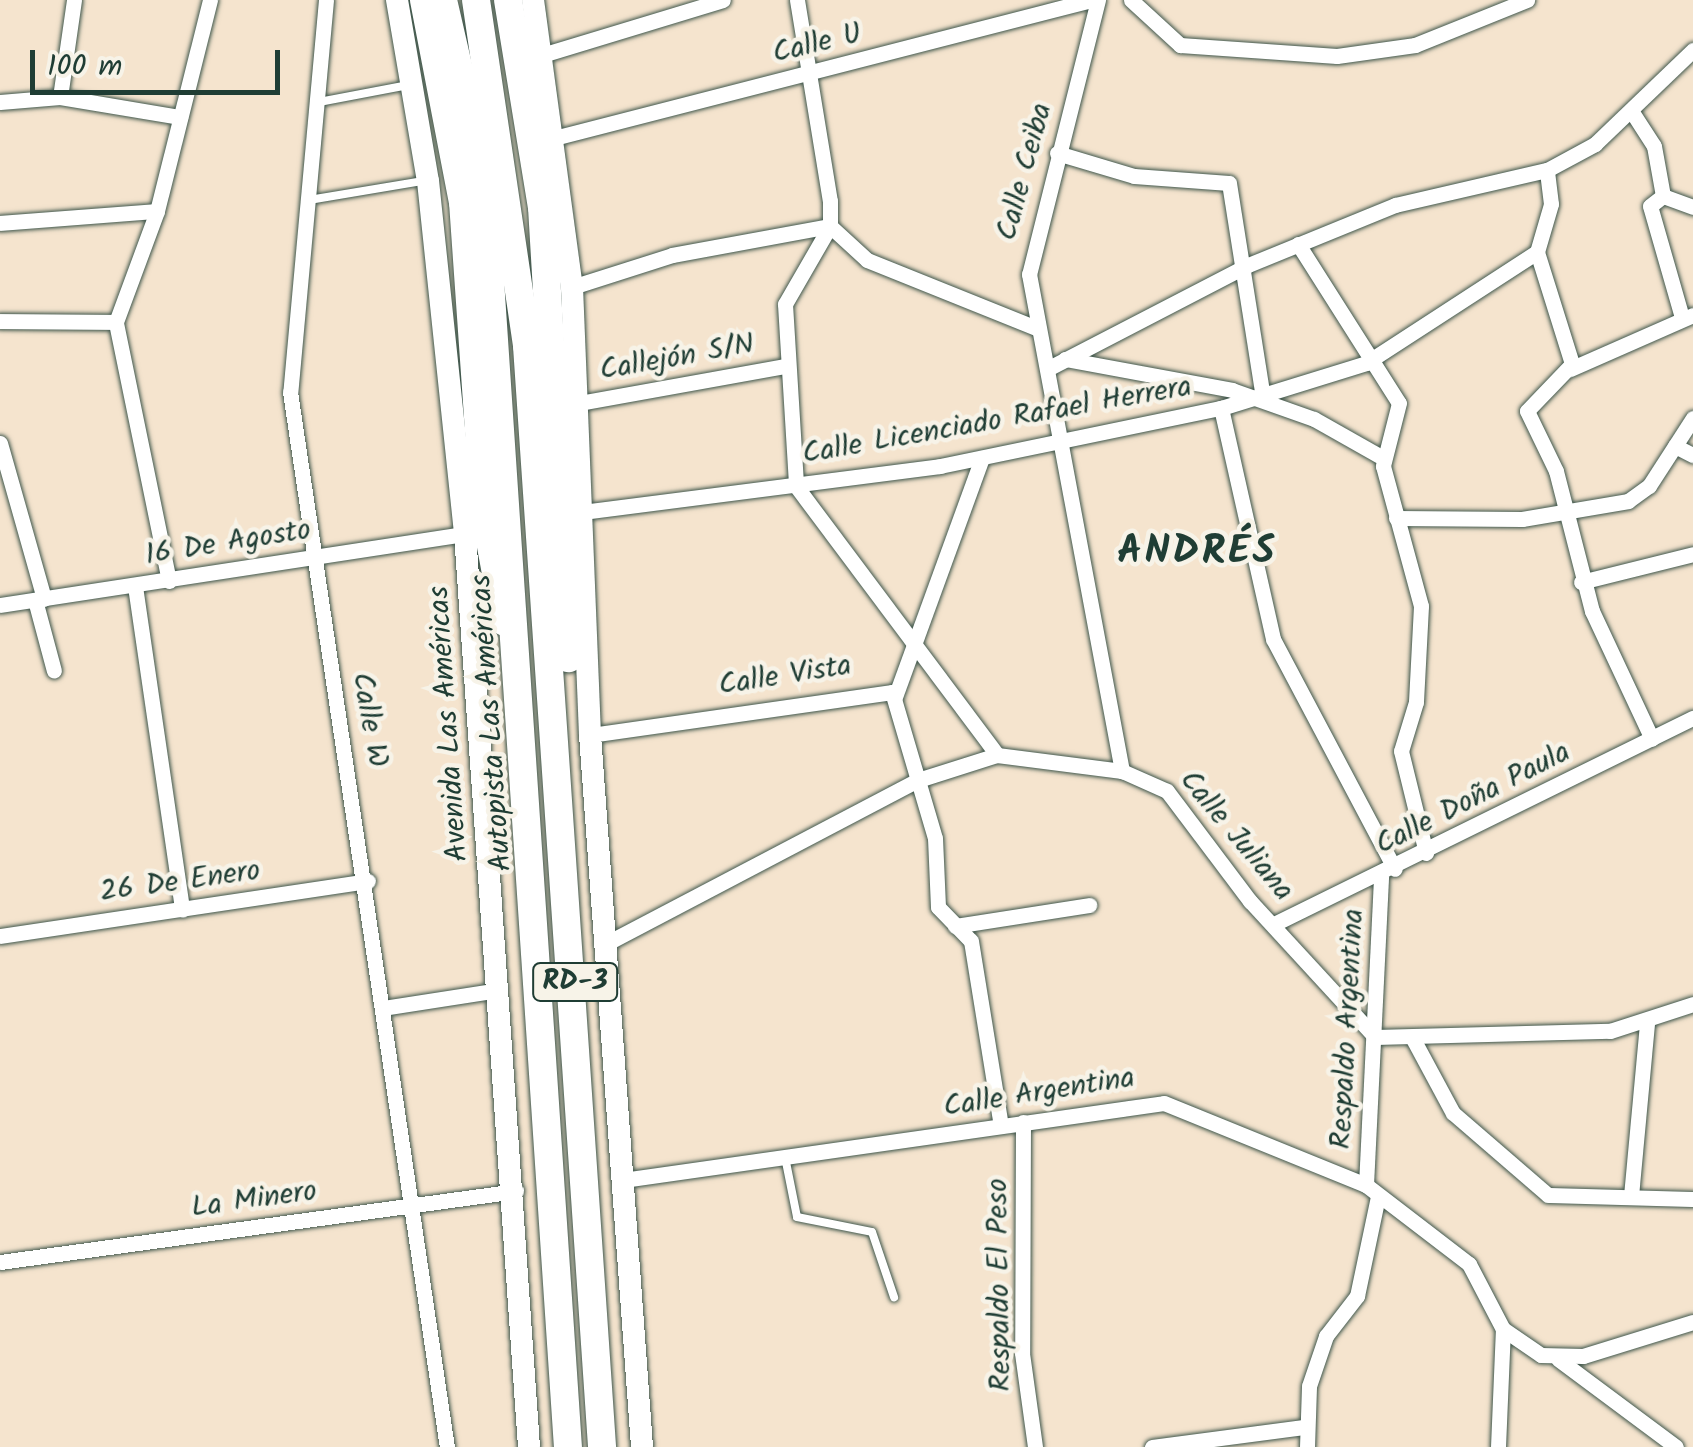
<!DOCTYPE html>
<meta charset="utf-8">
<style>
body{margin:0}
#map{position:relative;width:1693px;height:1447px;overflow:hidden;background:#f5e4ce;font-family:Kalam,sans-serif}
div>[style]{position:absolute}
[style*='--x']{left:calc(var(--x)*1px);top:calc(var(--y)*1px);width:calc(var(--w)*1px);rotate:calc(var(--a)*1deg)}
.roads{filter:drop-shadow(0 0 2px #3f564b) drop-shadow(0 0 2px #3f564b)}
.lane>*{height:8px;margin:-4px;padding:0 4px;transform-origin:4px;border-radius:4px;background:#fff}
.street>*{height:15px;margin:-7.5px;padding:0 7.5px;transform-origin:7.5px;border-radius:7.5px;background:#fff}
.secondary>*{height:22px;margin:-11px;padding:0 11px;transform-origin:11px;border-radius:11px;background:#fff}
.highway>*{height:28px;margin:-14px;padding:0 14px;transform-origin:14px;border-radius:14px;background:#fff}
span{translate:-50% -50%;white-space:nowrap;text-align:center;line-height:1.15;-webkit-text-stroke:9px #f7f3e8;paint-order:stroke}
.shield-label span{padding:2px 8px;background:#f7f3e8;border:2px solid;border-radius:8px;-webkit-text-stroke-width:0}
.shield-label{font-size:28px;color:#1f3d34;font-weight:700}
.street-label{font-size:30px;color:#1f3d34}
.district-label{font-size:40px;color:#1f3d34;font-weight:700;letter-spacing:2.5px}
.scale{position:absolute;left:30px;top:50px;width:250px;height:45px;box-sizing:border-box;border:5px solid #1f3d34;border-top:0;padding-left:12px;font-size:30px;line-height:35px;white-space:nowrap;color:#1f3d34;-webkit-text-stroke:8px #f7f3e8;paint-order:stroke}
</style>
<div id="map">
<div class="roads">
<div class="lane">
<i style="--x:319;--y:102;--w:91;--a:-10.8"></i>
<i style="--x:309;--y:200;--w:116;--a:-9.5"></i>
<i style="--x:785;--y:1157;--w:61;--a:78.7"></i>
<i style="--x:797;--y:1217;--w:76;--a:11.3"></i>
<i style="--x:872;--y:1232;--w:69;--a:71.3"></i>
</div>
<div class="street">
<i style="--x:74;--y:0;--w:98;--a:98.2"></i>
<i style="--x:60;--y:97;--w:122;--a:9.5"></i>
<i style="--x:326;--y:0;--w:394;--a:95.2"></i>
<i style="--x:290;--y:392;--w:1067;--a:81.54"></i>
<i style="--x:797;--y:0;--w:204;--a:80.7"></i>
<i style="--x:830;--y:201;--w:25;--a:90"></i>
<i style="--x:830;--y:226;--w:90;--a:120"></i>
<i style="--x:785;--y:304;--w:182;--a:86.5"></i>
<i style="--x:796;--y:486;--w:336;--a:53.2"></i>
<i style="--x:1098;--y:0;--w:283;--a:104.1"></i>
<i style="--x:1029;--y:274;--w:506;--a:79.4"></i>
<i style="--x:1131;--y:0;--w:67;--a:42.6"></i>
<i style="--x:1180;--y:45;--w:157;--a:4"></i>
<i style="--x:1337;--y:56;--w:79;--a:-8"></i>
<i style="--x:1415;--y:45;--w:121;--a:-21.9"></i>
<i style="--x:542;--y:55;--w:189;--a:-16.9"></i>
<i style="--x:0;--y:102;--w:60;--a:-4.8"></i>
<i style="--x:1632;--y:112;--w:40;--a:57.1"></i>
<i style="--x:1654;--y:146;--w:51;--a:79.8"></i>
<i style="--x:554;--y:138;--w:554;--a:-14.41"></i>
<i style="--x:1057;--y:153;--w:80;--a:16.6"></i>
<i style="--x:1134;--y:176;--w:95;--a:4.2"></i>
<i style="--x:1229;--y:183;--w:211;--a:81"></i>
<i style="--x:0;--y:223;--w:157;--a:-4.4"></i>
<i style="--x:830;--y:226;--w:50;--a:42.6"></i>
<i style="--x:867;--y:260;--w:185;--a:21.9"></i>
<i style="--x:1298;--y:244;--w:188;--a:57.6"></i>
<i style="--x:1399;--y:403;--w:65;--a:104.3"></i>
<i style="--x:1383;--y:466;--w:145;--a:74.8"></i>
<i style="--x:1421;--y:606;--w:96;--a:93"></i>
<i style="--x:1416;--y:702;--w:51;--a:107"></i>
<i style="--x:1401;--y:751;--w:105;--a:76.2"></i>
<i style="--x:1537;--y:252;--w:117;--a:72.6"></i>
<i style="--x:1572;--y:364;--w:65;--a:133.8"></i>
<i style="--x:1527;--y:411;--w:67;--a:64.2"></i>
<i style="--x:1556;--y:471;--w:145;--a:75.6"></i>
<i style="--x:1592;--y:611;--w:141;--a:64.9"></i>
<i style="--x:572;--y:287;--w:105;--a:-17.7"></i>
<i style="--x:672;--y:255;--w:161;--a:-10.4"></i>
<i style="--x:1681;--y:314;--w:112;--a:-106"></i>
<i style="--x:1650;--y:206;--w:16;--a:-38"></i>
<i style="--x:1663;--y:196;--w:32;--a:20"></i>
<i style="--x:0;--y:321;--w:116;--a:0.5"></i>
<i style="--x:1065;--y:359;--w:170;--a:10.5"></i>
<i style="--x:1232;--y:390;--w:87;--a:19.5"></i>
<i style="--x:1314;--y:419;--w:79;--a:29.5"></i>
<i style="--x:1051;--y:367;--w:222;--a:-27.4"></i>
<i style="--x:1248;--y:265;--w:159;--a:-22.2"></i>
<i style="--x:1395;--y:205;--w:156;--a:-13"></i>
<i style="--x:1547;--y:170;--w:55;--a:-28.4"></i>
<i style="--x:1595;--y:144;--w:136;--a:-43.8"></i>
<i style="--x:1570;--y:369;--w:134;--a:-23.7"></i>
<i style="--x:579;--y:403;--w:208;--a:-10.2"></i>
<i style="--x:1221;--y:408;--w:237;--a:77.3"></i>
<i style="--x:1273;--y:639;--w:260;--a:62.1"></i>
<i style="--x:0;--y:443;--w:162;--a:74.2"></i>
<i style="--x:1675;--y:446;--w:20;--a:27"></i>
<i style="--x:582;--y:512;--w:361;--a:-7.3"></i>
<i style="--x:940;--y:466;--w:287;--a:-11.7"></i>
<i style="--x:1221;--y:408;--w:152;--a:-17.2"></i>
<i style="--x:1366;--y:363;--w:204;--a:-33"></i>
<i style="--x:1537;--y:252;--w:50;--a:-73.7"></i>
<i style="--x:1551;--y:204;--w:34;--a:-97"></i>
<i style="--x:1396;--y:518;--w:126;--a:0.5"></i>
<i style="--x:1522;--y:519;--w:108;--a:-9.6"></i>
<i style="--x:1628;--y:501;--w:26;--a:-36"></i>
<i style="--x:1649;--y:486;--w:81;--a:-57.1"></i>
<i style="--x:169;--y:581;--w:264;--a:-101.6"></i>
<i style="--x:116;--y:322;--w:118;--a:-69.7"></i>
<i style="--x:157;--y:211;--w:218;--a:-75.9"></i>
<i style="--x:1581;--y:582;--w:115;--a:-14"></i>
<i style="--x:135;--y:586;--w:327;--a:81.7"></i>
<i style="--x:35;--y:600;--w:73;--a:75"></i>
<i style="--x:0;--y:605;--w:470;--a:-8.7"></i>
<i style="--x:895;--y:697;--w:254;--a:-70"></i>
<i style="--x:590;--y:735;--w:305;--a:-8.1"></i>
<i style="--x:892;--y:692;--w:152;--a:73.6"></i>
<i style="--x:935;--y:838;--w:69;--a:87.5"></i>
<i style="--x:938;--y:907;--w:47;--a:45.9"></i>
<i style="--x:971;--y:941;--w:187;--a:80.8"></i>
<i style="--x:1274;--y:924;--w:467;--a:-26.2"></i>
<i style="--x:955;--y:926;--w:136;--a:-8.9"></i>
<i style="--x:0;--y:936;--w:372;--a:-8.5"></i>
<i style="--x:609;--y:942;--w:349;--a:-27.7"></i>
<i style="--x:918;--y:780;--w:83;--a:-17.6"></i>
<i style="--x:997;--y:755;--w:126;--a:7.3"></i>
<i style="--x:1122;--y:771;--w:49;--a:24"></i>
<i style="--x:1167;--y:791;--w:138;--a:53"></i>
<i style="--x:1250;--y:901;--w:185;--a:47.4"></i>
<i style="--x:1375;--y:1037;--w:235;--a:-1.5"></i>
<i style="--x:1610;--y:1031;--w:87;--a:-18"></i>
<i style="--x:383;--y:1008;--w:117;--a:-8.8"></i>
<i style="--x:1412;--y:1037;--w:86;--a:61.7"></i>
<i style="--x:1453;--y:1113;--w:125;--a:40.8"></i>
<i style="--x:1548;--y:1195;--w:145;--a:1.6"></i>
<i style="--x:1023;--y:1122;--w:231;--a:90.2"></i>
<i style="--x:1022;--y:1353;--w:95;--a:82.1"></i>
<i style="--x:623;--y:1180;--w:546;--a:-8.1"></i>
<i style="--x:1164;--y:1103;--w:218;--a:22.1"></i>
<i style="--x:1366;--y:1185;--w:130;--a:37.5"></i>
<i style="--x:1469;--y:1264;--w:73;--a:62.4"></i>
<i style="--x:1503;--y:1329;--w:46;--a:34.4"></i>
<i style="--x:1541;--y:1355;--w:42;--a:1.4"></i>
<i style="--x:1583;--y:1356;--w:115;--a:-17.2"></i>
<i style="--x:1366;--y:1185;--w:309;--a:-87.2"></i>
<i style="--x:1631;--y:1196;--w:174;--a:-84.7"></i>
<i style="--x:0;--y:1262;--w:521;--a:-7.83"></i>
<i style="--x:1558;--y:1359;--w:147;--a:36.7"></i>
<i style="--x:1152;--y:1447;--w:153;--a:-7.5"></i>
<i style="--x:1307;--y:1447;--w:61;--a:-88.1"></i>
<i style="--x:1309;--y:1386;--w:53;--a:-71.2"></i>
<i style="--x:1326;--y:1336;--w:51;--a:-52.2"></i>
<i style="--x:1357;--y:1296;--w:102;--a:-78.1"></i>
<i style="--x:1498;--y:1447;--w:118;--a:-87.6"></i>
</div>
<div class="secondary">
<i style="--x:397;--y:0;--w:184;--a:80.3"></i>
<i style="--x:428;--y:181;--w:355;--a:84"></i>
<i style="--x:465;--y:534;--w:915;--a:85.99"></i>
<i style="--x:533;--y:0;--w:290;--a:82.3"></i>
<i style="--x:572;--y:287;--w:448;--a:87.7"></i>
<i style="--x:590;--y:735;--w:714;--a:85.82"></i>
</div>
<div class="highway">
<i style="--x:424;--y:0;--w:206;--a:79.1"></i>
<i style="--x:463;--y:202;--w:313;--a:86"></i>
<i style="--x:485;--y:514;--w:110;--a:79.5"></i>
<i style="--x:443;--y:0;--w:180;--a:77.1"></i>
<i style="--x:483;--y:175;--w:1275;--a:86.18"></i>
<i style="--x:476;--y:0;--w:350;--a:81.6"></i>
<i style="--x:527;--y:346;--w:1104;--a:86.1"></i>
<i style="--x:508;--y:0;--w:210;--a:80.7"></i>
<i style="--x:542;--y:207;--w:452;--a:86.6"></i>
</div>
</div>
<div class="shield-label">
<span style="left:575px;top:982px">RD-3</span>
</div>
<div class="street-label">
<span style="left:817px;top:44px;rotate:-14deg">Calle U</span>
<span style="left:1025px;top:172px;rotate:-75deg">Calle Ceiba</span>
<span style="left:677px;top:358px;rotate:-10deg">Callejón S/N</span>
<span style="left:997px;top:421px;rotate:-10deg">Calle Licenciado Rafael Herrera</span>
<span style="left:228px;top:543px;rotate:-9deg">16 De Agosto</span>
<span style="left:785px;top:676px;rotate:-9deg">Calle Vista</span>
<span style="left:369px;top:720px;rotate:80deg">Calle W</span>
<span style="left:492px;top:723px;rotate:-94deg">Autopista Las Américas</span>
<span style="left:449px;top:724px;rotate:-94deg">Avenida Las Américas</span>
<span style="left:1473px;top:799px;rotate:-27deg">Calle Doña Paula</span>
<span style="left:1236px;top:836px;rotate:50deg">Calle Juliana</span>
<span style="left:180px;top:882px;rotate:-8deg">26 De Enero</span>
<span style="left:1348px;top:1029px;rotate:-87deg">Respaldo Argentina</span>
<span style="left:1039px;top:1093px;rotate:-9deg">Calle Argentina</span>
<span style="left:254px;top:1200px;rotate:-8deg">La Minero</span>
<span style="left:1000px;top:1285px;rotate:-91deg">Respaldo El Peso</span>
</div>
<div class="district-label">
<span style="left:1197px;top:552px">ANDRÉS</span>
</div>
<div class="scale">100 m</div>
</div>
